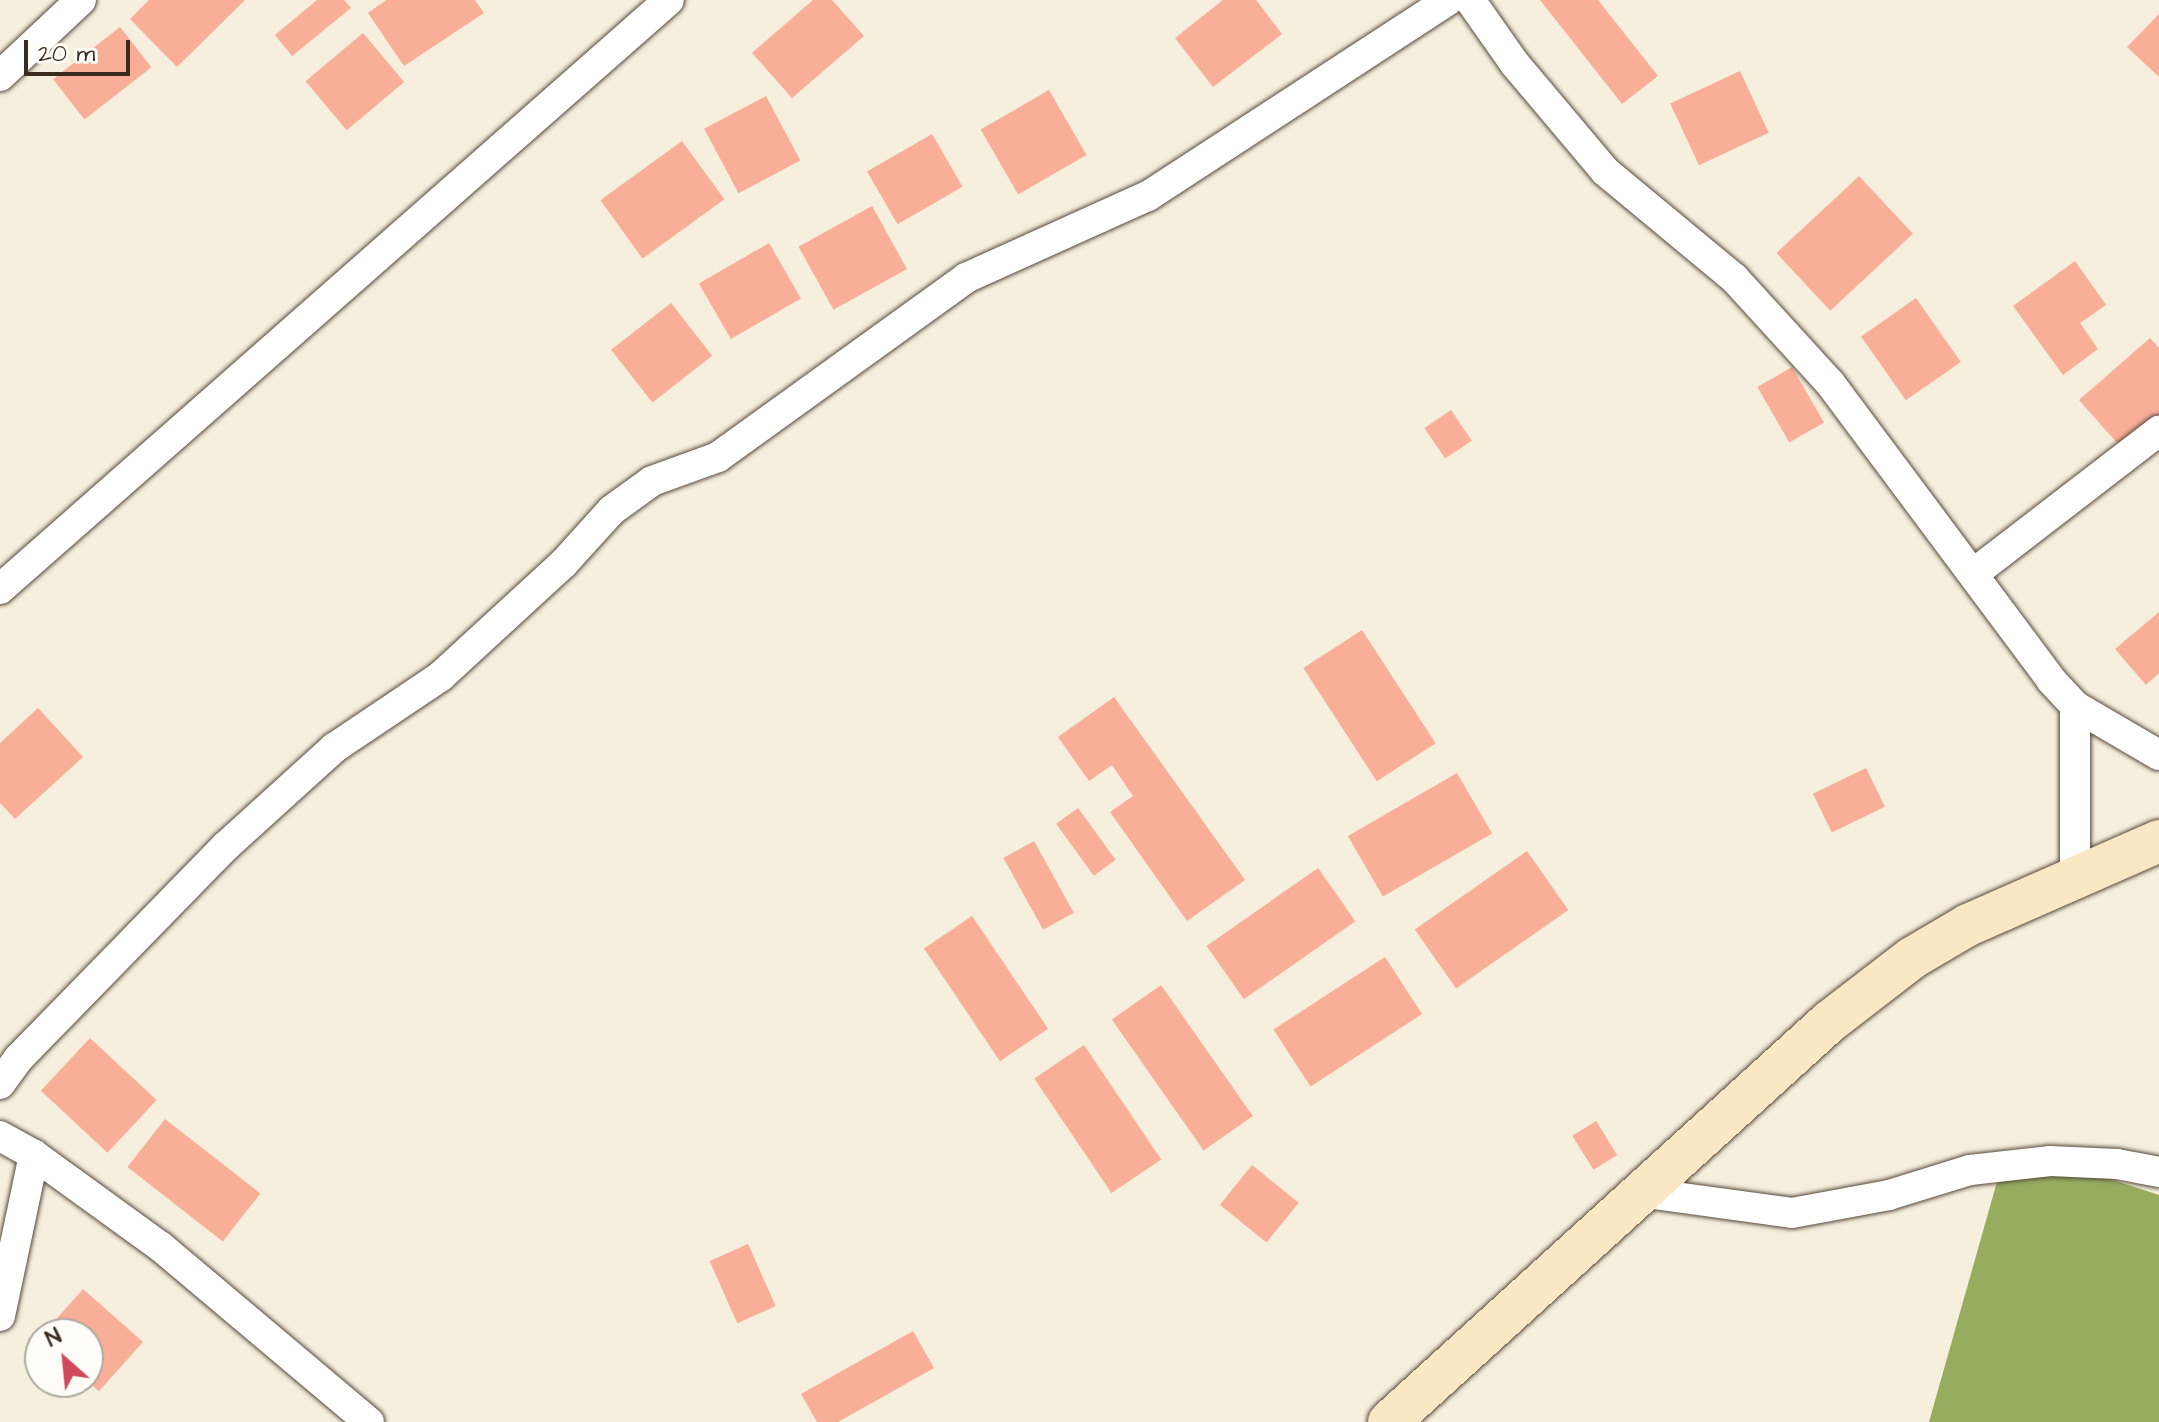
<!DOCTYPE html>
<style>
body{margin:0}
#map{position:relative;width:2159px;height:1422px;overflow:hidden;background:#f6efdd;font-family:"Architects Daughter",sans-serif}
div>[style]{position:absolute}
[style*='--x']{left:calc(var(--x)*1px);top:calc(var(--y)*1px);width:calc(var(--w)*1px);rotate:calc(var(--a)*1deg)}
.forest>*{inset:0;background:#96ad5f}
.building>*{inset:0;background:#f9ae98;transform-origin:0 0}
.roads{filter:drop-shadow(0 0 2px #57483b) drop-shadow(0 0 2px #57483b)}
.street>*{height:30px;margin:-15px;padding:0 15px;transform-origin:15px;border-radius:15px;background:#fff}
.secondary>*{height:42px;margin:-21px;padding:0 21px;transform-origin:21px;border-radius:21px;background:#fae7c3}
span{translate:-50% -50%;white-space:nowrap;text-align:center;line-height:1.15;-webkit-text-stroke:8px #fdfcf7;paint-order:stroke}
.north{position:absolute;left:24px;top:1318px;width:80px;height:80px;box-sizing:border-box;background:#fdfcf7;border:2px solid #afa8a0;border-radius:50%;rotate:333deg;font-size:22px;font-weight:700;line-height:32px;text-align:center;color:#3b2a1e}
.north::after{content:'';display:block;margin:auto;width:28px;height:36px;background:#d1495b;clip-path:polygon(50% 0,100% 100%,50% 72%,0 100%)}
.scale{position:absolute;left:24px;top:40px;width:106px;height:36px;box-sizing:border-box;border:4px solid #3b2a1e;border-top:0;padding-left:10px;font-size:24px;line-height:28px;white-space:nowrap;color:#3b2a1e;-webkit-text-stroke:6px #fdfcf7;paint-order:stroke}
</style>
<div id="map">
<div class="forest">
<i style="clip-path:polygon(2002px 1164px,2104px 1177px,2159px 1195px,2159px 1422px,1929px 1422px)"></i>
</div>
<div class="building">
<i style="clip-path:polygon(149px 0,245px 0,177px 67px,130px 19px)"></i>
<i style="clip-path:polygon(317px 0,344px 0,351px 8px,292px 56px,275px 35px)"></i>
<i style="clip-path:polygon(386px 0,475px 0,484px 13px,404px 66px,368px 13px)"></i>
<i style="clip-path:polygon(813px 0,832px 0,864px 36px,792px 98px,752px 53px)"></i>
<i style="clip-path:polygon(1223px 0,1256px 0,1282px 34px,1213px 87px,1175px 38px)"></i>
<i style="clip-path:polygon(1540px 0,1598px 0,1658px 76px,1622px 104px)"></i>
<i style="clip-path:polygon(2159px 14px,2159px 77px,2127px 47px)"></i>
<i style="left:120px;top:27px;width:51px;height:85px;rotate:52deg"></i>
<i style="left:363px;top:33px;width:64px;height:75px;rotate:50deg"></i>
<i style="left:1740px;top:71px;width:68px;height:77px;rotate:65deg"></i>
<i style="left:1049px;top:90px;width:75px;height:79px;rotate:60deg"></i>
<i style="left:766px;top:96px;width:73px;height:70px;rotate:62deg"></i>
<i style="left:932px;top:134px;width:61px;height:75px;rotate:60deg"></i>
<i style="left:682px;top:141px;width:72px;height:101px;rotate:54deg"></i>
<i style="left:1859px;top:176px;width:79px;height:113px;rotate:47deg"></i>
<i style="left:872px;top:206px;width:72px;height:84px;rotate:61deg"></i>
<i style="left:769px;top:243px;width:64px;height:81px;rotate:60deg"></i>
<i style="clip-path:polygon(2075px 261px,2106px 305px,2080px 323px,2098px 349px,2063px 375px,2013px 306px)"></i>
<i style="left:1916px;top:298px;width:78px;height:67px;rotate:55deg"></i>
<i style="left:671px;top:303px;width:67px;height:76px;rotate:52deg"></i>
<i style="clip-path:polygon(2150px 338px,2159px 348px,2159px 423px,2125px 452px,2079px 400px)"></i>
<i style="left:1792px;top:367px;width:64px;height:40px;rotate:60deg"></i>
<i style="left:1451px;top:410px;width:37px;height:32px;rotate:56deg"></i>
<i style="clip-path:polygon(2159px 612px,2159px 673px,2146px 685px,2115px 649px)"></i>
<i style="left:1362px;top:630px;width:135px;height:70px;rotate:57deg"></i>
<i style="clip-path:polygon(1114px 697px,1245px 880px,1187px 921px,1110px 812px,1133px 796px,1112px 765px,1089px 781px,1058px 737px)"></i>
<i style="clip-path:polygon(38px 708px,83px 757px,15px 819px,0 803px,0 743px)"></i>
<i style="left:1866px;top:768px;width:43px;height:59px;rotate:64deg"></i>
<i style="left:1457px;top:773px;width:70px;height:126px;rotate:60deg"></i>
<i style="left:1078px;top:808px;width:64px;height:27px;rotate:54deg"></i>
<i style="left:1034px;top:841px;width:82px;height:35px;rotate:61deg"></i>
<i style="left:1527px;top:851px;width:72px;height:137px;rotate:55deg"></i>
<i style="left:1318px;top:868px;width:65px;height:136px;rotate:55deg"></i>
<i style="left:972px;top:916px;width:136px;height:58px;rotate:56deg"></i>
<i style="left:1385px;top:957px;width:68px;height:133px;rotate:57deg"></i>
<i style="left:1161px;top:985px;width:160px;height:60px;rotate:55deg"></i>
<i style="left:90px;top:1038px;width:91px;height:72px;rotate:43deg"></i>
<i style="left:1084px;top:1045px;width:138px;height:60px;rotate:56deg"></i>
<i style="left:165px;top:1119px;width:121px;height:61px;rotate:38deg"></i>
<i style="left:1596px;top:1121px;width:40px;height:28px;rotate:58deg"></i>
<i style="left:1252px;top:1165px;width:60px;height:51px;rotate:39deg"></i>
<i style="left:748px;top:1244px;width:68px;height:42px;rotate:66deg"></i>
<i style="clip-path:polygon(83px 1289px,143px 1342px,99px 1391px,88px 1382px,88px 1334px,43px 1334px)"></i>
<i style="clip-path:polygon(913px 1331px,934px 1368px,838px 1422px,817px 1422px,801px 1394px)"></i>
</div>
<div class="roads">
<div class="street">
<i style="--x:1470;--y:0;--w:78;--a:54.9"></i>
<i style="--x:1515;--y:64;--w:140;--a:49.9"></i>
<i style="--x:1605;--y:171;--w:168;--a:39.7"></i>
<i style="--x:1734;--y:278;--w:142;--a:47.6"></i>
<i style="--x:1830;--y:383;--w:370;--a:53.3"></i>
<i style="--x:2051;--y:680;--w:35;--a:47"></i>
<i style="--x:2075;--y:706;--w:97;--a:30.3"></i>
<i style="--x:0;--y:76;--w:111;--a:-43.2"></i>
<i style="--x:1973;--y:574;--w:235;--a:-37.6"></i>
<i style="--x:0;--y:589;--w:891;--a:-41.36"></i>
<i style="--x:2075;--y:706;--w:174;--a:90"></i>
<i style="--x:0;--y:1084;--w:31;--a:-54"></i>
<i style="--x:18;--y:1059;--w:298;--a:-45.7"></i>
<i style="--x:226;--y:846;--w:146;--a:-42.2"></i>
<i style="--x:334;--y:748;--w:129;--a:-33.9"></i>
<i style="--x:441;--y:676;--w:166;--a:-42.6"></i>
<i style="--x:563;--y:564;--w:73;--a:-47.8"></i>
<i style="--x:612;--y:510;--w:49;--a:-35.9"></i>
<i style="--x:652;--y:481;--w:70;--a:-20"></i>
<i style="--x:718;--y:457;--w:306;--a:-35.8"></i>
<i style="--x:966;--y:278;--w:200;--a:-24.3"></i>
<i style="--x:1148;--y:196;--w:359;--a:-33.1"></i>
<i style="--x:0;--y:1136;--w:39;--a:29"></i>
<i style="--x:34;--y:1155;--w:157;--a:35.9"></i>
<i style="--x:161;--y:1247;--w:272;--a:40.1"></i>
<i style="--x:1639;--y:1192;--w:154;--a:7.8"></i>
<i style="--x:1792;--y:1213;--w:99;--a:-10.5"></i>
<i style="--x:1889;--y:1195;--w:85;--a:-17.2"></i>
<i style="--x:1970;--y:1170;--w:81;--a:-6.4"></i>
<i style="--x:2050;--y:1161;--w:67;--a:2.6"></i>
<i style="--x:2117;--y:1164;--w:43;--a:10.8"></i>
<i style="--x:0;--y:1316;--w:165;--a:-78.1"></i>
</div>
<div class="secondary">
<i style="--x:1389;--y:1422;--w:595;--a:-42.27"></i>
<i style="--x:1829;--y:1022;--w:105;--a:-37.6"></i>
<i style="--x:1912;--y:958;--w:65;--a:-30.5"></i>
<i style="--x:1968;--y:925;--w:209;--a:-23.7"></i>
</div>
</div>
<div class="north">N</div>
<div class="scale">20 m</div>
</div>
